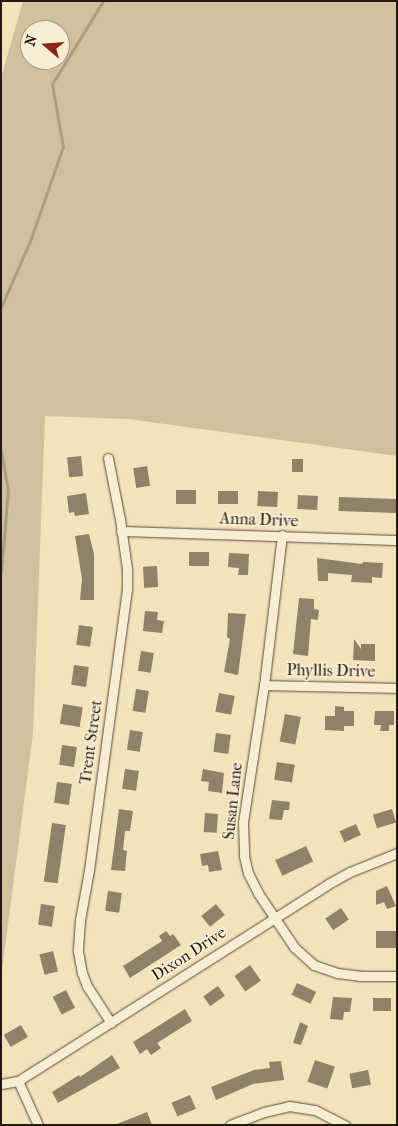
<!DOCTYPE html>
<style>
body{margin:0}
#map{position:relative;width:398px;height:1126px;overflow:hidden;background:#f3e3ba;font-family:"IM FELL French Canon",serif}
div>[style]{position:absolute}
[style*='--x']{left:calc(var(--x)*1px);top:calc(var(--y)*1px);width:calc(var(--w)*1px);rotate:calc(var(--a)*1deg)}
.green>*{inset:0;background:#d0c09d}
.stream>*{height:3px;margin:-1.5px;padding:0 1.5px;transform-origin:1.5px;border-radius:1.5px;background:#ac9e81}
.building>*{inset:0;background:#8f8269;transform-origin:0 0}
.roads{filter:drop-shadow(0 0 1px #574b3c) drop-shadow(0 0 1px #574b3c)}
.street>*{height:9px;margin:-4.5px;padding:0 4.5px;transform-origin:4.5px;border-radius:4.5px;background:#f7edd2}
span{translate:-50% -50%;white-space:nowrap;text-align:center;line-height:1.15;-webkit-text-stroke:4px #f7edd2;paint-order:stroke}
.street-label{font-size:16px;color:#231812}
.frame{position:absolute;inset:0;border:2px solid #231812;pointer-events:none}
.north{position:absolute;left:20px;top:20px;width:50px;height:50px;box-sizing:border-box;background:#f7edd2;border:1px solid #a29885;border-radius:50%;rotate:288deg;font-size:14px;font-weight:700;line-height:20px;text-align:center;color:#231812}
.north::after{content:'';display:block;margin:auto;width:18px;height:22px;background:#8f2418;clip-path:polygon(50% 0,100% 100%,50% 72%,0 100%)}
</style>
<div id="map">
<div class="green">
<i style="clip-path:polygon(evenodd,23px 1px,397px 1px,397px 456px,128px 419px,45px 416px,33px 733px,1px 978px,1px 78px,23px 1px,30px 30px,60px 30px,60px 60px,30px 60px,30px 30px)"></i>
</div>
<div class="stream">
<i style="--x:1;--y:307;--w:72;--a:-66.3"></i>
<i style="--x:30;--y:241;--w:100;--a:-70.7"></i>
<i style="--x:63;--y:147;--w:64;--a:-99.9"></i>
<i style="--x:52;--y:84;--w:97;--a:-58.4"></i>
<i style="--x:1;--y:451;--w:39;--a:80"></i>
<i style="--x:8;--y:489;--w:84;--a:94.8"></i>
</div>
<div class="building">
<i style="left:81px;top:456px;width:20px;height:14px;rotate:84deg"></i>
<i style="left:292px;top:459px;width:11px;height:13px"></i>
<i style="left:147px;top:466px;width:20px;height:14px;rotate:81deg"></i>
<i style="left:176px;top:490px;width:20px;height:14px"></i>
<i style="left:218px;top:491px;width:20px;height:13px"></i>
<i style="left:258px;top:491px;width:20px;height:15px;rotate:3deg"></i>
<i style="clip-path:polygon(86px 493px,89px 514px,75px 516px,74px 512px,69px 513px,67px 496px)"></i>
<i style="left:298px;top:495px;width:20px;height:14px;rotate:3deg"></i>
<i style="left:339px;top:497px;width:58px;height:14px;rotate:2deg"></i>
<i style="clip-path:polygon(89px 534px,94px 554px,94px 600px,80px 600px,82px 579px,75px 536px)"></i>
<i style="left:189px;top:552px;width:20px;height:14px"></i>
<i style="clip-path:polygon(229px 553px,249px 554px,248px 575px,238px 575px,239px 568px,228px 567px)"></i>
<i style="clip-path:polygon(317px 558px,362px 564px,363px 562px,383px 563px,382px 578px,372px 577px,372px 583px,351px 582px,352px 575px,328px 573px,328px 581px,318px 581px)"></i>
<i style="left:157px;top:566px;width:21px;height:14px;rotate:87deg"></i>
<i style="clip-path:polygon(299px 598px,314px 599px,314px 609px,319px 610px,318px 620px,311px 619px,308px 656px,293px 654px)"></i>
<i style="clip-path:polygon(145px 611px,158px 612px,157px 620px,164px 621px,162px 633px,143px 631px)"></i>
<i style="clip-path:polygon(228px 613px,246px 614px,238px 675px,224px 672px,230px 639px,227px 637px)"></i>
<i style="left:79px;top:625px;width:14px;height:20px;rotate:8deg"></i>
<i style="clip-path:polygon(354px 639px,361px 649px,361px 644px,375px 644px,375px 661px,353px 660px)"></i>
<i style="left:141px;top:651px;width:13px;height:20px;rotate:9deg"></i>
<i style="left:74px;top:665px;width:15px;height:20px;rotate:8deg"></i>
<i style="left:136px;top:689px;width:13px;height:22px;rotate:9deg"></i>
<i style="left:219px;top:693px;width:16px;height:19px;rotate:11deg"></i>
<i style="left:63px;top:704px;width:20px;height:20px;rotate:9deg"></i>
<i style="clip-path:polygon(335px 706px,344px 707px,344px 711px,354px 711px,354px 726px,344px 726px,344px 731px,325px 730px,325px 716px,335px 716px)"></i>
<i style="clip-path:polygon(375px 711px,394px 711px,394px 725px,389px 725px,389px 731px,380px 731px,381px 725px,374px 725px)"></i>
<i style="left:285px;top:714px;width:16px;height:28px;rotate:11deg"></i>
<i style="left:130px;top:730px;width:13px;height:20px;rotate:9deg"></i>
<i style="left:216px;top:733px;width:15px;height:19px;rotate:8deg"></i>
<i style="left:62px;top:745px;width:15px;height:20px;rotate:8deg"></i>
<i style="left:277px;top:762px;width:18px;height:18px;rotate:9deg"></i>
<i style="left:125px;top:769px;width:14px;height:20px;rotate:8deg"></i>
<i style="clip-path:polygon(203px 769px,224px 773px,222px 793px,208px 791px,209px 782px,201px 781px)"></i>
<i style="left:57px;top:782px;width:15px;height:21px;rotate:8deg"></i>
<i style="clip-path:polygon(272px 800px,290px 802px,289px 810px,284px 810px,282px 820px,269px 819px)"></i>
<i style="clip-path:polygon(119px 809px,133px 811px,130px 831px,125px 831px,123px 850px,127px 851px,125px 871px,111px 870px)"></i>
<i style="left:392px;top:809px;width:14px;height:20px;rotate:73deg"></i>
<i style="left:205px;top:813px;width:13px;height:19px;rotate:4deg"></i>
<i style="left:52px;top:823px;width:14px;height:59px;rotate:8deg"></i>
<i style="left:356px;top:824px;width:12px;height:18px;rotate:66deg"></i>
<i style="left:306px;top:846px;width:17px;height:34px;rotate:65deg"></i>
<i style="clip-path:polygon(218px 851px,222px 870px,209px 872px,208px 865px,202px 866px,200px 854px)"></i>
<i style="clip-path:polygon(387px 886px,396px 906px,387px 909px,384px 902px,376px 905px,376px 891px)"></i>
<i style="left:108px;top:891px;width:14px;height:20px;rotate:8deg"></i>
<i style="left:41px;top:904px;width:14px;height:21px;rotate:8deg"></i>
<i style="left:216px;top:904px;width:14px;height:19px;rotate:51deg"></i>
<i style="left:341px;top:908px;width:14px;height:19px;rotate:56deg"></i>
<i style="clip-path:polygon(166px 931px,170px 936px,173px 934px,181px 945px,130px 978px,123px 966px,162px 941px,159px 936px)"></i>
<i style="left:376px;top:931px;width:21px;height:17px"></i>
<i style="left:53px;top:951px;width:21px;height:14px;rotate:76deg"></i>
<i style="left:250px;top:965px;width:19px;height:19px;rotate:55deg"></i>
<i style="left:297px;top:983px;width:21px;height:13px;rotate:25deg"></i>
<i style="left:218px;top:986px;width:12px;height:18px;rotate:55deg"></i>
<i style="left:66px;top:990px;width:20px;height:15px;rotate:63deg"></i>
<i style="clip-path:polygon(333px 997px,352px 998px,350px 1012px,344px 1012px,343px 1020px,330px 1019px)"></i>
<i style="left:373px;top:998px;width:18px;height:13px"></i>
<i style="clip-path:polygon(185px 1009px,192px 1021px,157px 1043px,161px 1048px,151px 1055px,147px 1049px,140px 1054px,133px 1042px)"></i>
<i style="clip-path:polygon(300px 1022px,308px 1026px,301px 1045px,293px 1043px)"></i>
<i style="left:21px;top:1025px;width:14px;height:20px;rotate:60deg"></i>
<i style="clip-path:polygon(112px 1055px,120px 1068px,58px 1103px,52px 1092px,79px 1075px,80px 1077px)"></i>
<i style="left:315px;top:1060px;width:21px;height:23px;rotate:19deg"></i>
<i style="clip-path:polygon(281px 1061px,284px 1080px,253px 1084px,216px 1100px,211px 1087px,254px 1070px,270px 1068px,269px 1062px)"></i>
<i style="left:368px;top:1070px;width:15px;height:19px;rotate:79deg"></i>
<i style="left:190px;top:1095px;width:15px;height:20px;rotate:67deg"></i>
<i style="clip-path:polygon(147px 1112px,152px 1125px,117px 1125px,117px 1124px)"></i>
</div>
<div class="roads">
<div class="street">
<i style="--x:108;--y:458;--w:62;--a:78.9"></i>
<i style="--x:120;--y:519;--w:50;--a:82"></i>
<i style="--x:127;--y:569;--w:20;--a:90"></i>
<i style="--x:127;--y:589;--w:284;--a:97.7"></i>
<i style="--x:89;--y:870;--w:51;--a:100.2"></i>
<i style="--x:80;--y:920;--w:31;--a:94"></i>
<i style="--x:78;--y:951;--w:22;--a:80"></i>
<i style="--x:82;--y:973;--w:14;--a:69"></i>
<i style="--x:87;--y:986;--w:44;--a:57"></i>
<i style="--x:121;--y:531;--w:276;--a:1.9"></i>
<i style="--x:282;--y:535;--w:151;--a:96.8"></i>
<i style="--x:264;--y:685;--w:139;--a:98.7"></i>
<i style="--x:243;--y:822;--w:34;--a:88"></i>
<i style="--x:244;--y:856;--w:17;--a:77"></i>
<i style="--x:248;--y:873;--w:22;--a:63"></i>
<i style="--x:258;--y:893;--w:65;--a:56.3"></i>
<i style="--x:294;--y:947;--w:27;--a:42"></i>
<i style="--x:314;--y:965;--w:24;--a:19"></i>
<i style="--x:337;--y:973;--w:23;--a:7"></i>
<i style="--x:360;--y:976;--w:37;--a:0"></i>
<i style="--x:264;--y:685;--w:133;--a:1.3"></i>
<i style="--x:18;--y:1081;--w:48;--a:65.6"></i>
<i style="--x:1;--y:1084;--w:17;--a:-10"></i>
<i style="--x:18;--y:1081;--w:367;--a:-32.4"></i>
<i style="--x:328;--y:884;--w:25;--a:-29"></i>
<i style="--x:350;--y:872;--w:51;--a:-22"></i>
<i style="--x:230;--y:1125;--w:36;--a:-21"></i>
<i style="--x:264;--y:1112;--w:26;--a:-13"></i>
<i style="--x:289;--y:1106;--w:26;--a:9"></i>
<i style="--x:315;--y:1110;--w:34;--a:27"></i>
</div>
</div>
<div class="street-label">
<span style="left:259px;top:520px;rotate:2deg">Anna Drive</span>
<span style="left:331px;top:671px;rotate:1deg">Phyllis Drive</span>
<span style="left:91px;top:742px;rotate:-82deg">Trent Street</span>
<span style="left:233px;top:801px;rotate:-84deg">Susan Lane</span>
<span style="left:189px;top:954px;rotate:-33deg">Dixon Drive</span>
</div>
<div class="frame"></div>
<div class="north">N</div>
</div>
